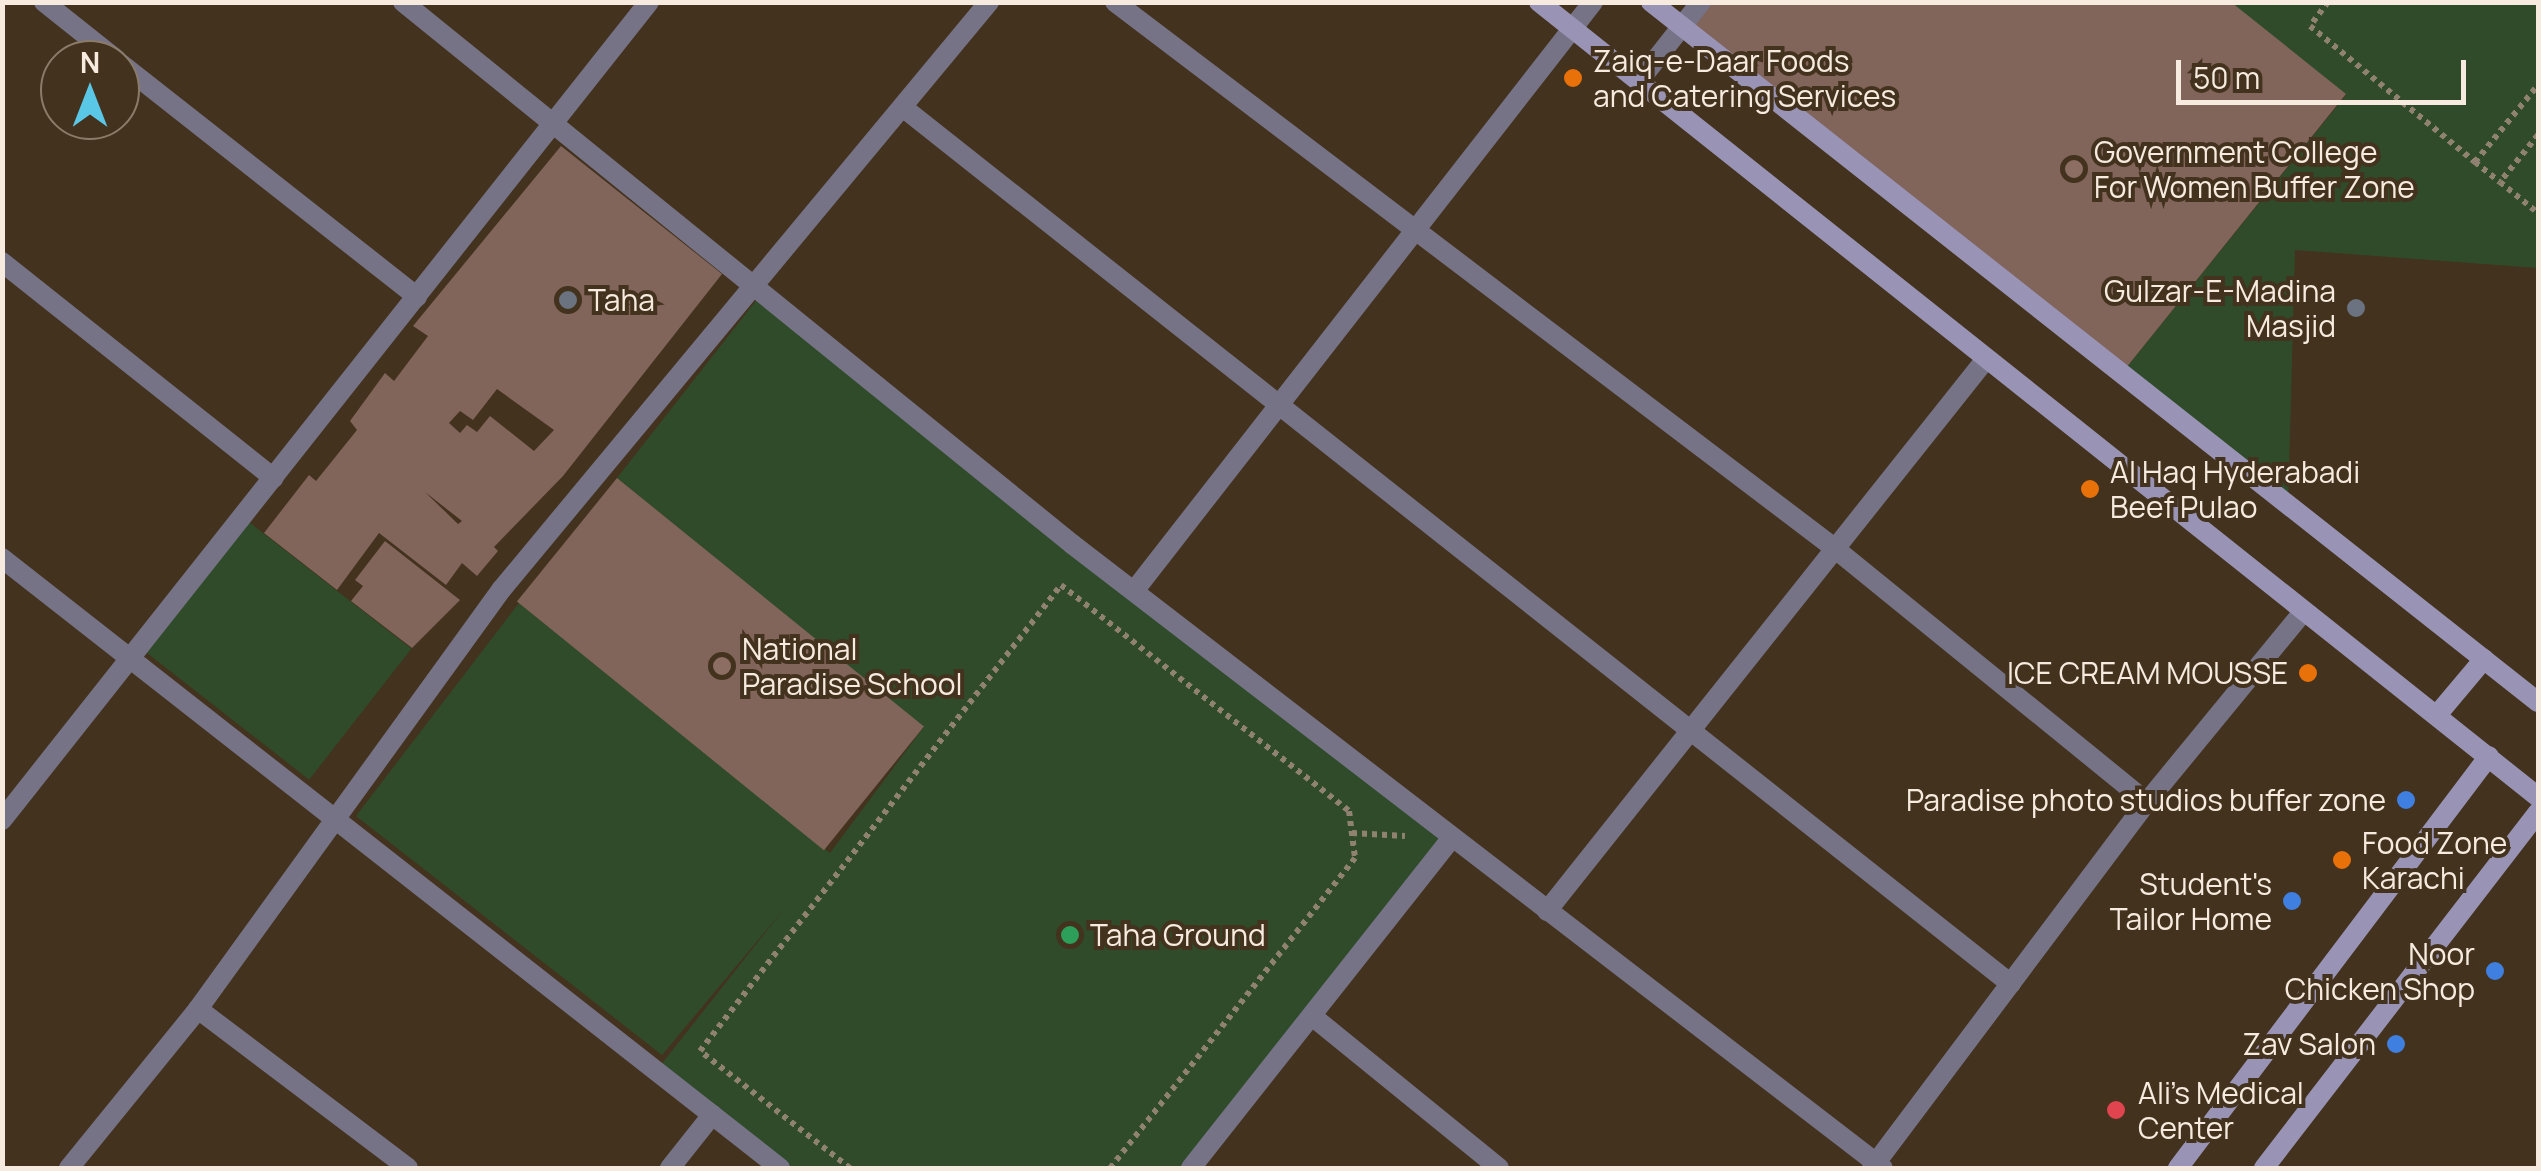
<!DOCTYPE html>
<style>
body{margin:0}
#map{position:relative;width:2541px;height:1171px;overflow:hidden;background:#43321d;font-family:Manrope,sans-serif}
div>[style]{position:absolute}
[style*='--x']{left:calc(var(--x)*1px);top:calc(var(--y)*1px);width:calc(var(--w)*1px);rotate:calc(var(--a)*1deg)}
.green>*{inset:0;background:#304b29;transform-origin:0 0}
.building>*{inset:0;background:#81645a;transform-origin:0 0}
.path>*{height:6px;margin-top:-3px;transform-origin:0;background:repeating-linear-gradient(90deg,#908270 0 5px,transparent 0 10px)}
.minor>*{height:20px;margin:-10px;padding:0 10px;transform-origin:10px;border-radius:10px;background:#767387}
.tertiary>*{height:20px;margin:-10px;padding:0 10px;transform-origin:10px;border-radius:10px;background:#767387}
.secondary>*{height:20px;margin:-10px;padding:0 10px;transform-origin:10px;border-radius:10px;background:#9994b5}
.dots>*{width:28px;height:28px;translate:-50% -50%;box-sizing:border-box;border:5px solid #43321d;border-radius:50%}
span{translate:-50% -50%;white-space:nowrap;text-align:center;line-height:1.15;-webkit-text-stroke:8px #43321d;paint-order:stroke}
.poi-label{font-size:30px;color:#f6ebde}
.left{translate:0 -50%;text-align:left}
.right{translate:-100% -50%;text-align:right}
.frame{position:absolute;inset:0;border:5px solid #f6ebde;pointer-events:none}
.north{position:absolute;left:40px;top:40px;width:100px;height:100px;box-sizing:border-box;background:#43321d;border:2px solid #8b7c6a;border-radius:50%;rotate:0deg;font-size:28px;font-weight:700;line-height:40px;text-align:center;color:#f6ebde}
.north::after{content:'';display:block;margin:auto;width:35px;height:45px;background:#5bc7e7;clip-path:polygon(50% 0,100% 100%,50% 72%,0 100%)}
.scale{position:absolute;left:2176px;top:60px;width:290px;height:45px;box-sizing:border-box;border:5px solid #f6ebde;border-top:0;padding-left:12px;font-size:30px;line-height:35px;white-space:nowrap;color:#f6ebde;-webkit-text-stroke:8px #43321d;paint-order:stroke}
</style>
<div id="map">
<div class="green">
<i style="clip-path:polygon(2231px 3px,2538px 3px,2538px 268px,2295px 250px,2288px 508px,2122px 373px,2346px 95px)"></i>
<i style="clip-path:polygon(762px 293px,1451px 839px,1191px 1168px,780px 1168px,656px 1071px,784px 909px,662px 1055px,356px 816px,519px 603px,830px 853px,923px 728px,617px 478px)"></i>
<i style="left:249px;top:522px;width:206px;height:166px;rotate:38deg"></i>
</div>
<div class="building">
<i style="clip-path:polygon(1701px 2px,2231px 2px,2346px 94px,2122px 373px,1682px 28px)"></i>
<i style="clip-path:polygon(evenodd,561px 146px,722px 274px,563px 476px,494px 547px,498px 551px,477px 576px,462px 563px,446px 585px,379px 533px,337px 590px,264px 533px,309px 475px,316px 481px,357px 430px,350px 421px,385px 373px,394px 381px,428px 336px,413px 326px,561px 146px,497px 389px,554px 430px,534px 451px,490px 416px,477px 432px,467px 425px,460px 433px,449px 423px,460px 411px,473px 420px,497px 389px,561px 146px,425px 492px,462px 521px,458px 524px,425px 492px)"></i>
<i style="left:617px;top:478px;width:395px;height:159px;rotate:39deg"></i>
<i style="clip-path:polygon(385px 541px,460px 600px,412px 648px,351px 601px,363px 586px,355px 580px)"></i>
</div>
<div class="path">
<i style="--x:2328;--y:2;--w:30;--a:127"></i>
<i style="--x:2310;--y:26;--w:214;--a:39.5"></i>
<i style="--x:2475;--y:162;--w:99;--a:-50.7"></i>
<i style="--x:2538;--y:135;--w:60;--a:129"></i>
<i style="--x:2500;--y:182;--w:49;--a:39.2"></i>
<i style="--x:2475;--y:162;--w:32;--a:39"></i>
<i style="--x:1352;--y:833;--w:53;--a:3.2"></i>
<i style="--x:850;--y:1168;--w:190;--a:-142"></i>
<i style="--x:700;--y:1051;--w:589;--a:-52.24"></i>
<i style="--x:1061;--y:585;--w:366;--a:38.1"></i>
<i style="--x:1349;--y:811;--w:47;--a:82.7"></i>
<i style="--x:1355;--y:858;--w:395;--a:128.3"></i>
</div>
<div class="minor">
<i style="--x:44;--y:2;--w:93;--a:38.5"></i>
<i style="--x:403;--y:2;--w:861;--a:39.01"></i>
<i style="--x:1072;--y:544;--w:1023;--a:37.58"></i>
<i style="--x:1115;--y:2;--w:901;--a:37.2"></i>
<i style="--x:1833;--y:547;--w:405;--a:39.1"></i>
<i style="--x:120;--y:63;--w:378;--a:38.2"></i>
<i style="--x:905;--y:109;--w:1410;--a:38.35"></i>
<i style="--x:2;--y:262;--w:347;--a:38.5"></i>
<i style="--x:2;--y:558;--w:989;--a:38.1"></i>
<i style="--x:1134;--y:591;--w:713;--a:-52.07"></i>
<i style="--x:1547;--y:911;--w:705;--a:-51.51"></i>
<i style="--x:198;--y:1009;--w:263;--a:37.1"></i>
<i style="--x:1312;--y:1016;--w:241;--a:39.1"></i>
<i style="--x:69;--y:1168;--w:205;--a:-50.9"></i>
<i style="--x:198;--y:1009;--w:517;--a:-54.13"></i>
<i style="--x:501;--y:590;--w:764;--a:-50.31"></i>
<i style="--x:670;--y:1168;--w:68;--a:-51.6"></i>
<i style="--x:1191;--y:1168;--w:419;--a:-51.7"></i>
<i style="--x:1872;--y:1168;--w:458;--a:-53.1"></i>
<i style="--x:2147;--y:802;--w:247;--a:-50.6"></i>
</div>
<div class="tertiary">
<i style="--x:1572;--y:29;--w:34;--a:-52"></i>
<i style="--x:1639;--y:81;--w:100;--a:-51.9"></i>
<i style="--x:2;--y:820;--w:1043;--a:-51.66"></i>
</div>
<div class="secondary">
<i style="--x:1539;--y:2;--w:1277;--a:38.51"></i>
<i style="--x:1651;--y:2;--w:1130;--a:38.28"></i>
<i style="--x:2437;--y:715;--w:73;--a:-50"></i>
<i style="--x:2178;--y:1168;--w:516;--a:-52.95"></i>
<i style="--x:2264;--y:1168;--w:449;--a:-52.4"></i>
</div>
<div class="dots">
<i style="left:1573px;top:78px;background:#e8710a"></i>
<i style="left:2074px;top:169px;background:#8d6e63"></i>
<i style="left:568px;top:300px;background:#6b7280"></i>
<i style="left:2356px;top:308px;background:#6b7280"></i>
<i style="left:2090px;top:489px;background:#e8710a"></i>
<i style="left:722px;top:666px;background:#8d6e63"></i>
<i style="left:2308px;top:673px;background:#e8710a"></i>
<i style="left:2406px;top:800px;background:#3f7fe0"></i>
<i style="left:2342px;top:860px;background:#e8710a"></i>
<i style="left:2292px;top:901px;background:#3f7fe0"></i>
<i style="left:1070px;top:935px;background:#2e9e5b"></i>
<i style="left:2495px;top:971px;background:#3f7fe0"></i>
<i style="left:2396px;top:1044px;background:#3f7fe0"></i>
<i style="left:2116px;top:1110px;background:#e0444e"></i>
</div>
<div class="poi-label">
<span class="left" style="left:1593px;top:78px">Zaiq-e-Daar Foods<br>and Catering Services</span>
<span class="left" style="left:2094px;top:169px">Government College<br>For Women Buffer Zone</span>
<span class="right" style="left:2336px;top:308px">Gulzar-E-Madina<br>Masjid</span>
<span class="left" style="left:588px;top:300px">Taha</span>
<span class="left" style="left:2110px;top:489px">Al Haq Hyderabadi<br>Beef Pulao</span>
<span class="left" style="left:742px;top:666px">National<br>Paradise School</span>
<span class="right" style="left:2288px;top:673px">ICE CREAM MOUSSE</span>
<span class="right" style="left:2386px;top:800px">Paradise photo studios buffer zone</span>
<span class="left" style="left:2362px;top:860px">Food Zone<br>Karachi</span>
<span class="right" style="left:2272px;top:901px">Student's<br>Tailor Home</span>
<span class="left" style="left:1090px;top:935px">Taha Ground</span>
<span class="right" style="left:2475px;top:971px">Noor<br>Chicken Shop</span>
<span class="right" style="left:2376px;top:1044px">Zav Salon</span>
<span class="left" style="left:2138px;top:1110px">Ali's Medical<br>Center</span>
</div>
<div class="frame"></div>
<div class="north">N</div>
<div class="scale">50 m</div>
</div>
